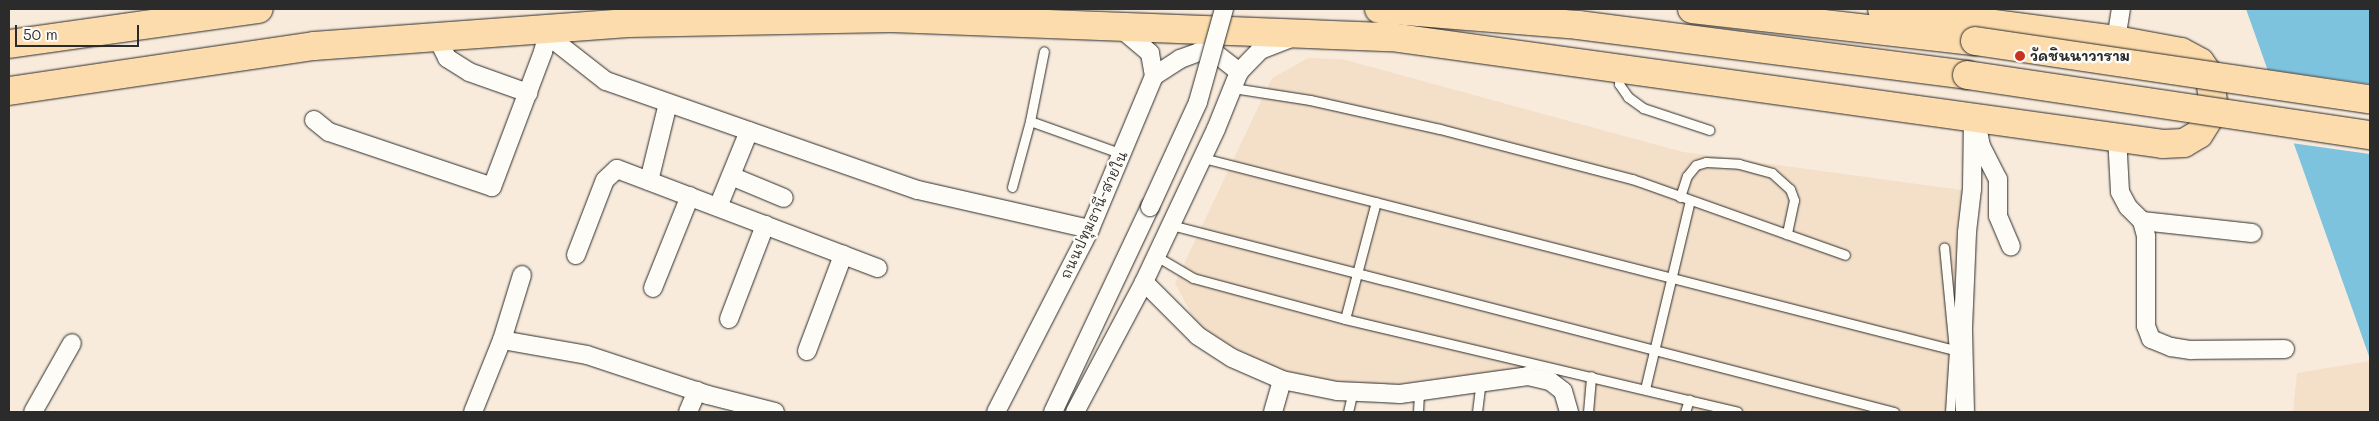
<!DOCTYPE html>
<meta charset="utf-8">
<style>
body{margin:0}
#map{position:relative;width:2379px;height:421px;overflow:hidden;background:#f8ebdc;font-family:Mali,"Playpen Sans Thai",sans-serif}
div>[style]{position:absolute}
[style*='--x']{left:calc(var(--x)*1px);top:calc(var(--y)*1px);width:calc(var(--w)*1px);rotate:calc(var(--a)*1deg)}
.built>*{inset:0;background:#f4dfc9}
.water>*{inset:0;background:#7dc3de}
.pier>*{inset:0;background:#f8ebdc}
.roads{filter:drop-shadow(0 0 1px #2b2b2b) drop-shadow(0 0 1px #2b2b2b)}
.lane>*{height:9px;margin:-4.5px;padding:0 4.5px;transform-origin:4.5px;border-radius:4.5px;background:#fdfcf7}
.street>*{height:18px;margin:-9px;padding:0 9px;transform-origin:9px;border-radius:9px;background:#fdfcf7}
.primary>*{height:28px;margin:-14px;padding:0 14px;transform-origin:14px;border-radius:14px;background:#fcdcac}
.bridges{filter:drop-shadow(0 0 1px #2b2b2b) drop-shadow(0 0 1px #2b2b2b)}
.street-bridge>*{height:18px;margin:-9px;padding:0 9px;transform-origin:9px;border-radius:9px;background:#fdfcf7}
.primary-bridge>*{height:28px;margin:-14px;padding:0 14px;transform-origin:14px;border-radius:14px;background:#fcdcac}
.dots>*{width:14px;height:14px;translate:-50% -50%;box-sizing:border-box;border:2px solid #fdfcf7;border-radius:50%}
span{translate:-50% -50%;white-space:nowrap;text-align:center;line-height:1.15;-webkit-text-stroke:5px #fdfcf7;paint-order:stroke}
.poi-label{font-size:14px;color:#2b2b2b;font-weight:700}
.left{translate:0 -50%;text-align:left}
.street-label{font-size:14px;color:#2b2b2b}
.frame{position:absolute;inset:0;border:10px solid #2b2b2b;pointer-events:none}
.scale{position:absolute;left:15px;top:25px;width:124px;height:22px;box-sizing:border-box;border:2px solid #2b2b2b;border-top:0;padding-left:6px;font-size:15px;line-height:18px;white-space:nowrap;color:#2b2b2b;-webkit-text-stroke:4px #fdfcf7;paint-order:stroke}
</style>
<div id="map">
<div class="built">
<i style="clip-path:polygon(1308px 58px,1342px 59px,1683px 152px,1976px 192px,1966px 412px,1586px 412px,1582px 381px,1545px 372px,1499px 371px,1377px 387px,1294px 376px,1257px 362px,1200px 331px,1175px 283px,1272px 78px)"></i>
<i style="clip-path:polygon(2370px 361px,2370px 412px,2253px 412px,2293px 411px,2297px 373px)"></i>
</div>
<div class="water">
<i style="clip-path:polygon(2246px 9px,2370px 9px,2370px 359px,2305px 175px)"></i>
</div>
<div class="pier">
<i style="clip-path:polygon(2265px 69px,2370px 84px,2370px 154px,2291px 143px)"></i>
</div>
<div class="roads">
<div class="lane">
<i style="--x:1620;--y:72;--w:12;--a:95"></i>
<i style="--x:1619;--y:84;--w:16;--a:55"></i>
<i style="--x:1628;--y:97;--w:19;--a:36"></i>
<i style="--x:1643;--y:108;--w:70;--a:18.4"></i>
<i style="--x:1233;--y:88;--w:78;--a:8.9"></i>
<i style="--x:1310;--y:100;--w:133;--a:12.6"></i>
<i style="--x:1440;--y:129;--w:198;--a:14.6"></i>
<i style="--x:1632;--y:179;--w:226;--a:19.6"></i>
<i style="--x:1030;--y:121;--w:98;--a:19.7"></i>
<i style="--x:1203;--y:158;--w:775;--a:14.34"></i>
<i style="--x:1954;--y:350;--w:103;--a:-95.5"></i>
<i style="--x:1012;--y:187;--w:68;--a:-74.7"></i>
<i style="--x:1030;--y:121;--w:71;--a:-78.7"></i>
<i style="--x:1680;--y:197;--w:22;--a:-72"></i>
<i style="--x:1687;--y:176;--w:14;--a:-51"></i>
<i style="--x:1696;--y:165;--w:10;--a:-17"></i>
<i style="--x:1706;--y:162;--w:33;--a:3"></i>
<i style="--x:1739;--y:164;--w:34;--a:15"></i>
<i style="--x:1772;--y:173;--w:24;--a:42"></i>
<i style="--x:1790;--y:189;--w:12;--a:70"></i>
<i style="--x:1794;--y:200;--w:35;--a:102"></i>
<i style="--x:1171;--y:225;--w:747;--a:14.5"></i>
<i style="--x:1156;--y:256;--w:43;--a:30.7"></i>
<i style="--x:1193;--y:278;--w:157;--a:15.1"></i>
<i style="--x:1345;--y:319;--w:403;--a:13.3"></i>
<i style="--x:1345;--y:319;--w:121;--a:-75.2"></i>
<i style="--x:1645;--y:389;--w:194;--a:-76.6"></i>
<i style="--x:1348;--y:412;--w:22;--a:-77"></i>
<i style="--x:1418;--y:412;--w:21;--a:-87"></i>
<i style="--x:1477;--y:412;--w:31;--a:-83"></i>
<i style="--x:1588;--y:412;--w:36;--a:-85"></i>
<i style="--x:1685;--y:412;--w:13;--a:-72"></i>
<i style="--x:1950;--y:412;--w:62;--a:-86.3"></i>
</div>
<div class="street">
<i style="--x:549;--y:28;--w:16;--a:63"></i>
<i style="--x:556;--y:42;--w:63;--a:38"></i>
<i style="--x:606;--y:81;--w:330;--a:19.3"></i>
<i style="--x:918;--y:190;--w:176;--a:12.8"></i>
<i style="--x:436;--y:36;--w:25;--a:63"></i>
<i style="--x:447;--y:58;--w:26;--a:32"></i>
<i style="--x:469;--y:72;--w:63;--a:19.6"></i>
<i style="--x:2116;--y:40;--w:31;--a:-81"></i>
<i style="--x:1154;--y:76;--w:31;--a:-33"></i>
<i style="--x:1180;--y:59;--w:20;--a:-20"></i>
<i style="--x:1199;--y:52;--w:16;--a:4"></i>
<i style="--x:1215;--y:53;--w:31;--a:38"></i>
<i style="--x:314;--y:120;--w:19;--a:39"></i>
<i style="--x:329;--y:132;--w:172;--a:18.6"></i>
<i style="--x:492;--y:187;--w:144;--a:-69.3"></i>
<i style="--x:543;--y:52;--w:25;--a:-76"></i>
<i style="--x:1978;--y:131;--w:15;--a:79"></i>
<i style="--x:1981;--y:146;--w:37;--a:63"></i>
<i style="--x:1998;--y:179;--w:37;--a:90"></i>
<i style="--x:1998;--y:216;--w:33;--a:67"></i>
<i style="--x:2117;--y:136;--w:56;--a:86.9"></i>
<i style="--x:2120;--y:192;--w:17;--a:62"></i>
<i style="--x:2128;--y:207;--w:20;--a:45"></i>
<i style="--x:2142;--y:221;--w:16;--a:75"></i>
<i style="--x:2146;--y:236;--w:90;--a:90"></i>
<i style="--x:2146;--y:326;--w:14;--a:69"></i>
<i style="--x:2151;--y:339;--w:22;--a:22"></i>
<i style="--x:2171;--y:347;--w:20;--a:9"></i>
<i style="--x:2191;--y:350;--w:94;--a:-0.6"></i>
<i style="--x:731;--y:176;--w:57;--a:22.5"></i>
<i style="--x:649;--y:181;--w:80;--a:-76.3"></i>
<i style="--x:718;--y:207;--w:82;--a:-67.8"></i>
<i style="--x:2142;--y:221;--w:111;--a:6.2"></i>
<i style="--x:576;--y:255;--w:80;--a:-68.9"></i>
<i style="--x:605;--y:180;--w:16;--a:-43"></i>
<i style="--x:617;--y:169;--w:279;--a:20.8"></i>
<i style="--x:1144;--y:282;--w:76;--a:45"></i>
<i style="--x:1198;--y:336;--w:40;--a:32.9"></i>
<i style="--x:1232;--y:358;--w:55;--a:23.7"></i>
<i style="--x:1282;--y:380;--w:56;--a:11.3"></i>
<i style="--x:1337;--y:391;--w:63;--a:2.7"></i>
<i style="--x:1400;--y:394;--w:129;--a:-8"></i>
<i style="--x:1528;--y:376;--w:23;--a:13"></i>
<i style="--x:1550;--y:381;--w:16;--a:38"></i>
<i style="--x:1563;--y:391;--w:22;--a:74"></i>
<i style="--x:653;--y:288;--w:99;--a:-68.1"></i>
<i style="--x:729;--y:319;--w:101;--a:-69"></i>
<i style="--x:502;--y:340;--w:86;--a:10"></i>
<i style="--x:587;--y:355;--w:127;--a:18.3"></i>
<i style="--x:708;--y:395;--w:69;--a:14.2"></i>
<i style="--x:807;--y:351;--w:103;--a:-69.4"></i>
<i style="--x:33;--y:412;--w:79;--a:-60.5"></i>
<i style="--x:473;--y:412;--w:78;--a:-68.1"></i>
<i style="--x:502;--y:340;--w:68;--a:-72.9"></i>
<i style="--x:688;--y:412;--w:23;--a:-67"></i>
<i style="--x:996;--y:412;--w:206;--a:-62.8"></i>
<i style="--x:1090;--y:229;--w:166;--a:-67.3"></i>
<i style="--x:1154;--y:76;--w:23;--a:-100"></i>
<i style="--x:1150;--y:53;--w:39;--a:-140"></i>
<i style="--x:1053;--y:412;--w:227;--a:-64.7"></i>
<i style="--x:1075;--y:412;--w:147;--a:-62"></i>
<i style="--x:1144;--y:282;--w:169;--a:-64.8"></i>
<i style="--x:1216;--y:129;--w:61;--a:-68"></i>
<i style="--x:1239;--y:72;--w:30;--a:-46"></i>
<i style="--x:1260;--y:50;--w:31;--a:-21"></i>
<i style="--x:1273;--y:412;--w:33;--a:-74"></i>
<i style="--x:1965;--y:412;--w:84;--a:-91.4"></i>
<i style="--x:1963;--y:328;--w:96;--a:-87.6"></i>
<i style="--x:1967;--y:232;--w:43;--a:-83.4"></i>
<i style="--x:1972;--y:189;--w:72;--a:-89.2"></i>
</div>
<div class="primary">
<i style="--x:1379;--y:9;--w:200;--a:4.6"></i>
<i style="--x:1578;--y:25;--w:392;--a:7.3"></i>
<i style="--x:1692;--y:9;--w:285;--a:6.5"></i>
<i style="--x:9;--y:44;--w:252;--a:-8"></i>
<i style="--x:9;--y:91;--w:308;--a:-8.4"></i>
<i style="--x:314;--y:46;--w:315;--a:-4.2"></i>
<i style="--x:628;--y:23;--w:264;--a:-1.1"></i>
<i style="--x:892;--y:18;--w:499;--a:2.2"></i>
<i style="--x:1391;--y:37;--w:779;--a:7.89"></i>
<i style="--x:2163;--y:144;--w:21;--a:-3"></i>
<i style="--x:2184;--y:143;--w:17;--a:-31"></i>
<i style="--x:2199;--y:134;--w:28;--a:-58"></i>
<i style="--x:2214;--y:110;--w:34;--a:-97"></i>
<i style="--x:2210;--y:76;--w:17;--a:-126"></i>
<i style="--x:2200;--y:62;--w:21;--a:-152"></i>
<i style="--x:2181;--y:52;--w:66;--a:-169.5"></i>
<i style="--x:2116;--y:40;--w:236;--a:-172.5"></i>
</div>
</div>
<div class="bridges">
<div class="street-bridge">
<i style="--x:1150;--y:207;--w:115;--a:-65.4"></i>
<i style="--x:1198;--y:102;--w:97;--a:-74.4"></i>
</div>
<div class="primary-bridge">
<i style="--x:1975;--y:41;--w:399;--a:8.4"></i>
<i style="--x:1967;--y:75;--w:407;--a:8.5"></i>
</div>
</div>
<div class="dots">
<i style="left:2020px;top:56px;background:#c8321e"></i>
</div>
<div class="poi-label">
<span class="left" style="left:2030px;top:56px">วัดชินนาวาราม</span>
</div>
<div class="street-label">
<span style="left:1094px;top:215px;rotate:-65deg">ถนนปทุมธานี-สายใน</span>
</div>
<div class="frame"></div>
<div class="scale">50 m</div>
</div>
